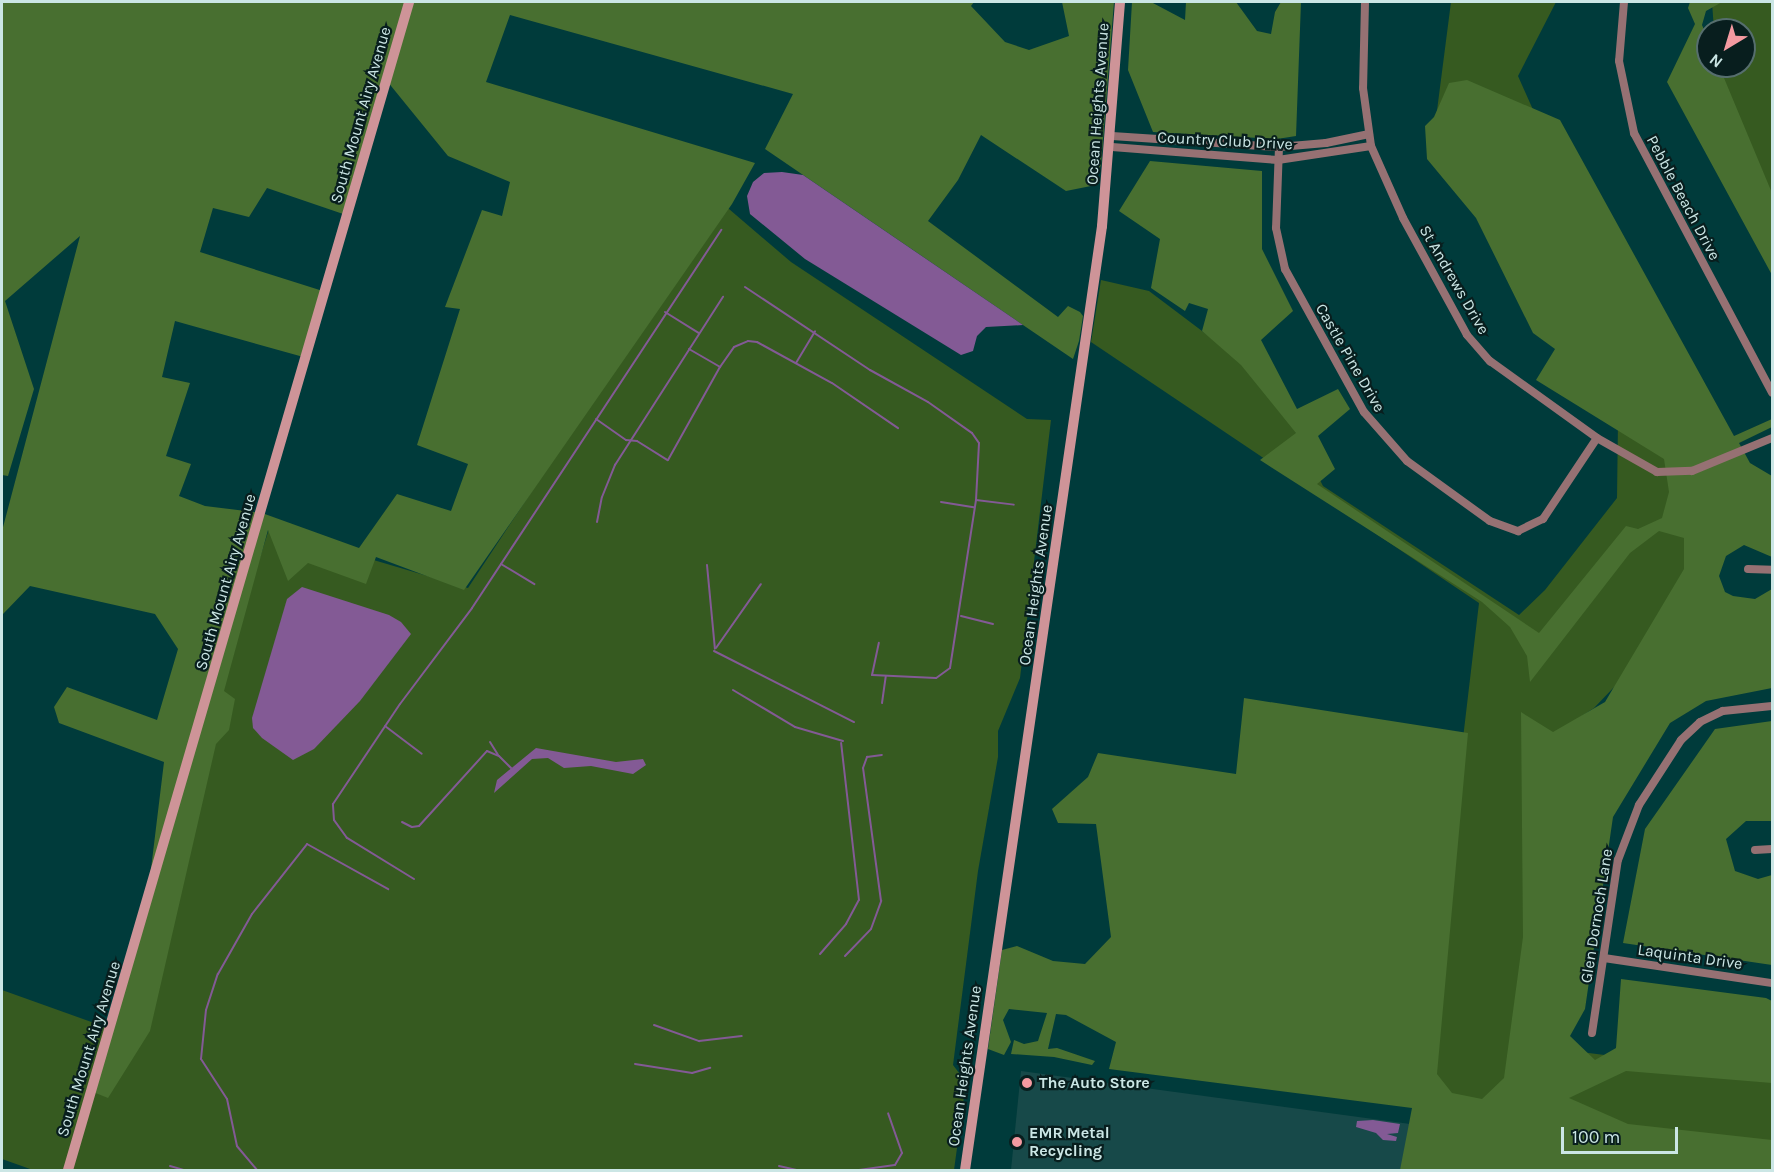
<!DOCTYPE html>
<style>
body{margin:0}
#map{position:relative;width:1774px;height:1172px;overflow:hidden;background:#003b3b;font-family:Karla,sans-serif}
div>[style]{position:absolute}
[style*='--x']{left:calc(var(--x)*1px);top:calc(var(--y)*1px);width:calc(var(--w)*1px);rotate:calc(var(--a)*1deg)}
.built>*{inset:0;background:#174949}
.green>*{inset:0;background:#365a20}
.forest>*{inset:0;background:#486f30}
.water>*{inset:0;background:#835a95}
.stream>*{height:2px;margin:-1px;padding:0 1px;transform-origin:1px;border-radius:1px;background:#835a95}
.street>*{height:8px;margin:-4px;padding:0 4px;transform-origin:4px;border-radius:4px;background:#967173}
.secondary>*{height:10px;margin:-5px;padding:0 5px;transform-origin:5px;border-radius:5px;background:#ce9498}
.dots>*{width:16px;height:16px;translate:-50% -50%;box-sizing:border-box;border:3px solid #081e1e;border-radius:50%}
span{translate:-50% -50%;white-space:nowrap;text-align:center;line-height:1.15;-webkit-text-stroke:4.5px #081e1e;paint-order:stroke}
.street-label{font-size:16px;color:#cbe6e5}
.poi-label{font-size:16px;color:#cbe6e5;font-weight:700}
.left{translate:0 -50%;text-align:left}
.frame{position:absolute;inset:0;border:3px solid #cbe6e5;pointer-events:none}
.north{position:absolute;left:1696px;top:18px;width:60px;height:60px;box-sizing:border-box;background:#081e1e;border:2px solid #566e6e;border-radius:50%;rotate:218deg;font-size:16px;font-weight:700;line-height:24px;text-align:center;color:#cbe6e5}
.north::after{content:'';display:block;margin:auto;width:21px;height:27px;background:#f49aa1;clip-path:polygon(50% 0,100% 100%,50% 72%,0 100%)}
.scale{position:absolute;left:1561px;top:1127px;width:117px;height:27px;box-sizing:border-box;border:3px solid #cbe6e5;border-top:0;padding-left:8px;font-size:18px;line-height:21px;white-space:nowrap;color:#cbe6e5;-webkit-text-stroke:4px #081e1e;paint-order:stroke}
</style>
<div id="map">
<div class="built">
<i style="clip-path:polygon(1021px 1071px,1410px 1124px,1403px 1170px,1011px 1170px)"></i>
</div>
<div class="green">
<i style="clip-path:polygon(1451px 2px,1556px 2px,1518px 76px,1577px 208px,1715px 493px,1665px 634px,1594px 708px,1531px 749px,1541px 1047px,1772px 1076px,1772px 1160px,1419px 1111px,1479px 603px,1091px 342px,1101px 280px,1149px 291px,1271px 383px,1323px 486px,1519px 615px,1545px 590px,1617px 498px,1618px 421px,1435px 126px)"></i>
<i style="clip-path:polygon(1712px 2px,1772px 2px,1772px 210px,1718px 66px,1744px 66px,1744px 30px,1714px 30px)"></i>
<i style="clip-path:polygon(722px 203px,791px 262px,1027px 419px,1051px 420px,1020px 678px,998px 731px,998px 757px,978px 871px,953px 1065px,966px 1082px,954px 1170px,33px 1170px,2px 1159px,2px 990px,111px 1029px,269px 529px,468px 588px)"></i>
</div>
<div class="forest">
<i style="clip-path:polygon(evenodd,2px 2px,974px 2px,971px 6px,1005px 42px,1029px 50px,1069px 36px,1062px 2px,1114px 2px,1101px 165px,1091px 186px,1066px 191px,981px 135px,958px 180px,928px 221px,1058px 317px,1068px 306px,1080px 312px,1083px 316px,1079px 341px,1073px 359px,765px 149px,793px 94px,510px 15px,486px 82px,755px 163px,732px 204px,464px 590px,376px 557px,366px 584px,308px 563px,288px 581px,268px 530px,224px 691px,235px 699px,229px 730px,216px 744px,150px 1031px,108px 1098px,93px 1092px,146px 910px,164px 762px,59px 723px,54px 707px,67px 687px,157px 720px,178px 649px,155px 614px,30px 586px,3px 614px,2px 609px,2px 531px,80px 236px,5px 301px,34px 389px,8px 476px,2px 475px,2px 2px,387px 81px,448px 156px,510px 182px,502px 216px,482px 210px,445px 307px,460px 309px,417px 445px,468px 464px,451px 511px,397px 494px,359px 548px,262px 513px,205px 506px,179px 496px,191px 464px,166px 456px,190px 383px,162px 377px,175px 321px,307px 358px,326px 292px,200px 252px,213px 208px,249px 217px,267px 188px,349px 216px,387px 81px)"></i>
<i style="clip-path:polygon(1132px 2px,1151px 2px,1185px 20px,1186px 2px,1236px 2px,1257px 31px,1271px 34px,1275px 12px,1281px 2px,1301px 2px,1296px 136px,1277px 139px,1153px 132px,1128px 70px)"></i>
<i style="clip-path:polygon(1690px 2px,1722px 2px,1706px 11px,1702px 25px,1708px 39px,1708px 66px,1719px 66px,1772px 193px,1772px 275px,1667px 82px,1695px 24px,1688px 8px)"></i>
<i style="clip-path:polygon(1467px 80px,1560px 120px,1734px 436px,1772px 419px,1772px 427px,1739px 443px,1750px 463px,1772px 476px,1772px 557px,1744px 545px,1726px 556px,1719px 576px,1725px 592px,1733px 596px,1755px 599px,1772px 589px,1772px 688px,1706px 701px,1670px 723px,1613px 817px,1585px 1009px,1570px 1036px,1595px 1060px,1616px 1048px,1621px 979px,1766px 998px,1772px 1001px,1772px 1083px,1626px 1071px,1569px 1098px,1628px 1124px,1772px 1140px,1772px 1170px,1400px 1170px,1412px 1108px,1109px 1069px,1116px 1042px,1066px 1015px,1056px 1014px,1048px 1049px,1057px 1048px,1095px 1061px,1092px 1065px,1054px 1057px,1011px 1054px,1014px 1040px,1024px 1044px,1038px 1041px,1047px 1013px,1009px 1009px,1003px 1020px,1011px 1042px,1004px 1055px,988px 1049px,1002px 950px,1017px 946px,1053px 961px,1085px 964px,1111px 937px,1096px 824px,1058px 823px,1052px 809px,1088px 777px,1098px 753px,1236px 774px,1244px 698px,1468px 733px,1437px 1074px,1452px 1093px,1482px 1099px,1504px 1078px,1523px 937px,1521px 712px,1553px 732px,1605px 702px,1684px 569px,1684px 538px,1659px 531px,1630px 553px,1530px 682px,1527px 656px,1510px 627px,1482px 602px,1260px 460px,1296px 433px,1241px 365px,1202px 331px,1208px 309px,1189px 303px,1185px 311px,1151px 288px,1160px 239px,1119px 211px,1150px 161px,1262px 171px,1262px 249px,1293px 311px,1261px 340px,1297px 409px,1338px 389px,1350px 409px,1318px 436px,1335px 469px,1317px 484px,1539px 633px,1626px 526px,1638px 529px,1662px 518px,1669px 492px,1664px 459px,1536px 380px,1555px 349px,1533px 333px,1476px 218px,1427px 159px,1425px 126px,1434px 117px,1449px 83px)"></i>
<i style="clip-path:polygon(1772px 721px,1772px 821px,1746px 821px,1726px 839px,1735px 871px,1758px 879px,1772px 875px,1772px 965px,1623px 943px,1645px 829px,1715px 729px)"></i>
</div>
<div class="water">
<i style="clip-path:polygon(782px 172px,803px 175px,1023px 325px,986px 327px,977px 336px,973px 351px,961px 355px,805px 259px,750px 214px,747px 196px,753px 182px,764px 173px)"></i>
<i style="clip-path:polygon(302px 587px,389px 615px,401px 622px,411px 634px,360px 701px,314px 749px,293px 760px,262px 738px,253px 728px,252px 718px,287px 599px)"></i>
<i style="clip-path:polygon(536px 748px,616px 762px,643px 759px,646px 765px,633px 774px,591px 766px,564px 768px,548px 758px,532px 759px,494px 793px,497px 780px)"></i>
<i style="clip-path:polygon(1373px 1120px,1400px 1124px,1398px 1133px,1387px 1134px,1397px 1137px,1396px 1141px,1383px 1140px,1376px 1133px,1356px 1127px,1357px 1121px)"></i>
</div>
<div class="stream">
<i style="--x:745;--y:287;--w:150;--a:33.6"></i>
<i style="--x:870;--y:370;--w:66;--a:28.9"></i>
<i style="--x:928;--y:402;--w:54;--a:35.2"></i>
<i style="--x:972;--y:433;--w:12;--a:55"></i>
<i style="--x:979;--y:443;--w:57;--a:93"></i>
<i style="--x:976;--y:500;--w:170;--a:98.8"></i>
<i style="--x:950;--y:668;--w:17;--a:144"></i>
<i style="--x:936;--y:678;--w:64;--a:-177.3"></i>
<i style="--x:872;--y:675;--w:33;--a:-78"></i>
<i style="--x:665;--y:312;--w:40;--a:32"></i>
<i style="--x:689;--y:349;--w:36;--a:30"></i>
<i style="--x:796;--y:363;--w:37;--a:-59"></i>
<i style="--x:596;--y:419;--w:37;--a:35"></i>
<i style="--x:626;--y:440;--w:11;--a:5"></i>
<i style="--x:637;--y:441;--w:36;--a:32"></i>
<i style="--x:668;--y:460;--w:107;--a:-60.8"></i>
<i style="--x:720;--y:367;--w:24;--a:-55"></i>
<i style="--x:734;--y:347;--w:15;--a:-23"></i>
<i style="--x:748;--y:341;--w:9;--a:6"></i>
<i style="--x:757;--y:342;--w:85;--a:28.7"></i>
<i style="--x:832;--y:383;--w:80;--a:34.3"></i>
<i style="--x:976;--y:500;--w:38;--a:7"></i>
<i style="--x:941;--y:502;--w:33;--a:9"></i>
<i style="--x:597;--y:522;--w:25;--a:-79"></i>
<i style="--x:602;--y:497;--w:35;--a:-68"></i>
<i style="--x:615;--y:465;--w:200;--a:-57.3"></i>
<i style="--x:501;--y:564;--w:39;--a:31"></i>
<i style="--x:707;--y:565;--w:84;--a:84.6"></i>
<i style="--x:961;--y:616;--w:33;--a:14"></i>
<i style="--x:716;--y:648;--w:78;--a:-54.9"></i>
<i style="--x:714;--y:651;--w:157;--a:26.9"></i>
<i style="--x:733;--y:690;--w:72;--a:30.8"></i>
<i style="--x:795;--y:727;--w:50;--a:16.3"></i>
<i style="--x:882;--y:703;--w:27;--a:-82"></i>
<i style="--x:385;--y:726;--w:46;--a:37.1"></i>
<i style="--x:490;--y:742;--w:15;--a:58"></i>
<i style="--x:402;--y:822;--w:11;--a:27"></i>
<i style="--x:412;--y:827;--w:7;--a:-8"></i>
<i style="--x:419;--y:826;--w:101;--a:-47.8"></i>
<i style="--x:487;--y:751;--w:13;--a:23"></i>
<i style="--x:499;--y:756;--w:17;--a:45"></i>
<i style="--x:414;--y:879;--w:79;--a:-148.5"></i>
<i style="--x:347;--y:838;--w:22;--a:-126"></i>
<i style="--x:334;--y:820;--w:16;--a:-94"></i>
<i style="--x:333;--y:804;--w:120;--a:-56.2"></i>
<i style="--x:400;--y:704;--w:120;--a:-53.1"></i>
<i style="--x:472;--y:608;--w:453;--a:-56.6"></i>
<i style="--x:820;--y:954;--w:40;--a:-49"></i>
<i style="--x:846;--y:924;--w:27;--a:-62"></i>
<i style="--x:859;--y:900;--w:158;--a:-96.5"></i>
<i style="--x:845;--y:956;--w:37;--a:-46"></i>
<i style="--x:871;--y:929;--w:30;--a:-70"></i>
<i style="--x:881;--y:901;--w:134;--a:-97.7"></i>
<i style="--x:863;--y:768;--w:12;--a:-70"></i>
<i style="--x:867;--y:757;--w:15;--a:-8"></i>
<i style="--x:654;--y:1025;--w:48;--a:19.6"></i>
<i style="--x:699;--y:1041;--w:43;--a:-6.6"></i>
<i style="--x:635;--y:1064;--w:58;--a:9"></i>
<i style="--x:692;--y:1073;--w:19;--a:-16"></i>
<i style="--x:170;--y:1166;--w:15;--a:16"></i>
<i style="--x:779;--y:1166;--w:18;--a:13"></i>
<i style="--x:257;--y:1170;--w:31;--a:-130"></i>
<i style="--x:237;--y:1146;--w:48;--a:-102"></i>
<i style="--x:227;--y:1099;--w:48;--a:-123"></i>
<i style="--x:201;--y:1059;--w:49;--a:-84.2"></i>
<i style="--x:206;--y:1010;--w:38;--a:-72"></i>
<i style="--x:218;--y:974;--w:69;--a:-60.5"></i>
<i style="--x:252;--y:914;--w:89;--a:-51.8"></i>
<i style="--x:307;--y:844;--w:93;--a:29.1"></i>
<i style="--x:859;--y:1170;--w:36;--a:-8"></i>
<i style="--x:895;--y:1165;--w:14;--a:-60"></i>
<i style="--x:902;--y:1153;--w:42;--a:-109.3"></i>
</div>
<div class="street">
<i style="--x:1365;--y:2;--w:86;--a:91.3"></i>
<i style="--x:1363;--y:88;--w:59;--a:82.1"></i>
<i style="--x:1371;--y:146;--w:79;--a:66"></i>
<i style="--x:1403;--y:218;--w:133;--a:61.3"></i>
<i style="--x:1467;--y:335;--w:35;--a:49"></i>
<i style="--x:1490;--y:361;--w:132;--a:35.7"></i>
<i style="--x:1597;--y:438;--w:69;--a:29.5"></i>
<i style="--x:1657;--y:472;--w:35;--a:-2"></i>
<i style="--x:1692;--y:471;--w:87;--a:-22.4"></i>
<i style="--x:1624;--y:2;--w:59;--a:94.8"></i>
<i style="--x:1619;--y:61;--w:74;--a:78.2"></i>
<i style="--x:1634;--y:133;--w:294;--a:62"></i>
<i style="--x:1112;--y:136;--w:167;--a:3.8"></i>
<i style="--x:1279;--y:147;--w:47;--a:-4.9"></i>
<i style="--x:1326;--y:143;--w:44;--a:-11.8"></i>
<i style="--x:1112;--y:147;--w:167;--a:4.5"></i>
<i style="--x:1278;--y:160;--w:94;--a:-8.6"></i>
<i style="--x:1279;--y:147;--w:81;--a:92.1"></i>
<i style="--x:1276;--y:228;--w:42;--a:77.6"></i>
<i style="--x:1285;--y:269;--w:163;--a:61.1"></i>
<i style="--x:1364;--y:412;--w:65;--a:48.7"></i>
<i style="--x:1407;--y:461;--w:102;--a:35.9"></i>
<i style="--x:1490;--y:521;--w:30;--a:20"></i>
<i style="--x:1518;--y:531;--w:28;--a:-26"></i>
<i style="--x:1543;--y:519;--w:97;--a:-56.3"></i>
<i style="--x:1748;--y:569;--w:24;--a:2"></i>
<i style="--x:1755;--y:850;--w:17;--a:-3"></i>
<i style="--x:1604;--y:958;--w:170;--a:8.5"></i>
<i style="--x:1592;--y:1033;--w:175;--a:-81.5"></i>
<i style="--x:1618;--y:860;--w:59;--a:-69.1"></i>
<i style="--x:1639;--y:805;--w:77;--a:-57.1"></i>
<i style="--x:1681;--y:740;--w:26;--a:-43"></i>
<i style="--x:1700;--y:722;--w:25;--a:-26"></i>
<i style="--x:1723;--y:711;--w:49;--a:-5.8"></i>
</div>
<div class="secondary">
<i style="--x:68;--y:1170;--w:1217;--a:-73.72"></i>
<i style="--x:965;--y:1170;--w:954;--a:-81.74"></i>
<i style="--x:1102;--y:226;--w:225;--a:-85.4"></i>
</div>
<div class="dots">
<i style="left:1027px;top:1083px;background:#f49aa1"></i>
<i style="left:1017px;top:1142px;background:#f49aa1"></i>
</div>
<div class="street-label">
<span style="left:1098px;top:104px;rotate:-86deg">Ocean Heights Avenue</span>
<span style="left:361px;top:115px;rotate:-74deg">South Mount Airy Avenue</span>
<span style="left:1225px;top:141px;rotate:3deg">Country Club Drive</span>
<span style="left:1683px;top:198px;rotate:62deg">Pebble Beach Drive</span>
<span style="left:1454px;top:280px;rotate:60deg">St Andrews Drive</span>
<span style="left:1350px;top:358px;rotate:60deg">Castle Pine Drive</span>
<span style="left:226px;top:582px;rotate:-74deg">South Mount Airy Avenue</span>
<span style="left:1036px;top:585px;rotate:-82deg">Ocean Heights Avenue</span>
<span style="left:1597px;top:916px;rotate:-81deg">Glen Dornoch Lane</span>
<span style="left:1690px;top:957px;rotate:8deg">Laquinta Drive</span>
<span style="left:89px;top:1049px;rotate:-73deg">South Mount Airy Avenue</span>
<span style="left:965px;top:1066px;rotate:-82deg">Ocean Heights Avenue</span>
</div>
<div class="poi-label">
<span class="left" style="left:1039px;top:1083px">The Auto Store</span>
<span class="left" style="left:1029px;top:1142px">EMR Metal<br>Recycling</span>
</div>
<div class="frame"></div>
<div class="north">N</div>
<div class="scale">100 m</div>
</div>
